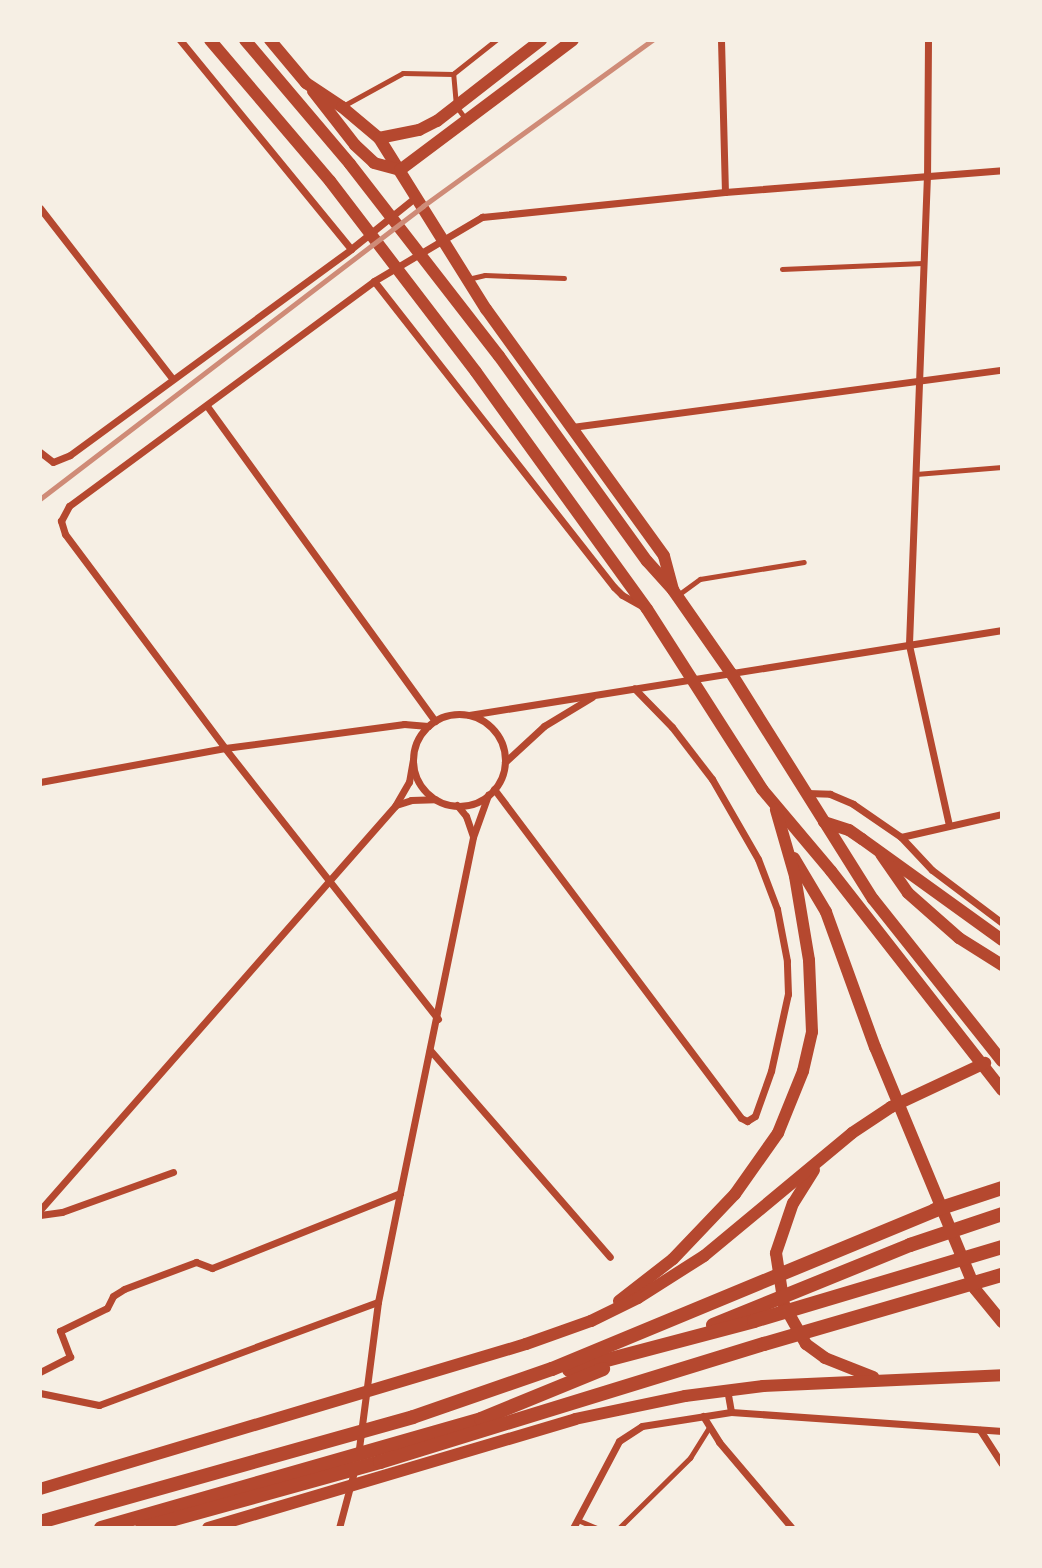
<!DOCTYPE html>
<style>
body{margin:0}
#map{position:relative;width:1042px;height:1568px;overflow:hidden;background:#f6efe4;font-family:Helvetica,sans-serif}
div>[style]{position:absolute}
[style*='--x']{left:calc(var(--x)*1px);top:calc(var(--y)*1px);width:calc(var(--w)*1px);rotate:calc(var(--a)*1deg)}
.service>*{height:4.5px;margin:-2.25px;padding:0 2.25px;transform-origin:2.25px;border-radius:2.25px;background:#b5482f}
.minor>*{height:7px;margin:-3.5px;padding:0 3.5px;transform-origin:3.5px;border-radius:3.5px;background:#b5482f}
.minor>.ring{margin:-3.5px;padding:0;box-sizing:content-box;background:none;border:7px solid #b5482f;border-radius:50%}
.secondary>*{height:12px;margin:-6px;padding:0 6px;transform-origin:6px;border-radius:6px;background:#b5482f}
.primary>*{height:12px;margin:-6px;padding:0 6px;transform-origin:6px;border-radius:6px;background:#b5482f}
.motorway>*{height:14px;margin:-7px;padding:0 7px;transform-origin:7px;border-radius:7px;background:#b5482f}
.rail>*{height:4.5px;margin:-2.25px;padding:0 2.25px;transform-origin:2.25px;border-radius:2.25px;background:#cf8b77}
span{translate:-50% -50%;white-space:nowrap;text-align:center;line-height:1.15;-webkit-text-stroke:7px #f6efe4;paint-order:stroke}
.frame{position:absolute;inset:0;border:42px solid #f6efe4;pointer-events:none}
</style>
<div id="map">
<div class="service">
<i style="--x:343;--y:106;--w:68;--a:-28.8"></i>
<i style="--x:403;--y:73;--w:50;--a:1.1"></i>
<i style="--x:466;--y:120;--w:17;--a:-126"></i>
<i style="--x:456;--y:106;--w:32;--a:-95"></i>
<i style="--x:453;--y:74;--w:55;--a:-38.3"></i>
<i style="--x:782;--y:269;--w:141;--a:-2.4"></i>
<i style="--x:468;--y:279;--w:17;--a:-13"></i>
<i style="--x:485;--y:275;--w:79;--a:2.2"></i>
<i style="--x:916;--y:474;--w:86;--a:-4.7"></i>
<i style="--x:678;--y:595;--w:27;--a:-36"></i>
<i style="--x:700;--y:579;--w:105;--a:-9.3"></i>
<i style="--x:578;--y:1520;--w:21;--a:23"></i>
<i style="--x:619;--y:1528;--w:100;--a:-44.6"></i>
<i style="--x:690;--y:1458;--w:36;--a:-58"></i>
</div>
<div class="minor">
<i style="--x:180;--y:40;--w:270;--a:50.7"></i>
<i style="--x:721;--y:40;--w:152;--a:88.5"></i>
<i style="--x:928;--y:40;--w:135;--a:90.4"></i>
<i style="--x:927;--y:175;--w:470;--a:92.2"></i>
<i style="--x:909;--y:645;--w:185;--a:77.5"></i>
<i style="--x:40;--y:208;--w:215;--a:52.2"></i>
<i style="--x:374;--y:281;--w:389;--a:51.9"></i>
<i style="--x:614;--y:587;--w:11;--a:45"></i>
<i style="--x:622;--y:595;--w:23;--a:29"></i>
<i style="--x:207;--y:406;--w:389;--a:54.1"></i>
<i style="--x:572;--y:427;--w:434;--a:-7.6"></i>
<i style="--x:40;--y:452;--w:16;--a:38"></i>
<i style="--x:53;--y:462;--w:18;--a:-22"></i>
<i style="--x:70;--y:455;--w:348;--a:-36.2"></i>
<i style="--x:351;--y:249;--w:83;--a:-38.7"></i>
<i class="ring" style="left:413px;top:714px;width:85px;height:85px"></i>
<i style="--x:469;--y:715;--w:540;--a:-9.06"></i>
<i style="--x:505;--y:762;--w:53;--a:-42.7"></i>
<i style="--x:544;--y:726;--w:56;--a:-31.1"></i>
<i style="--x:40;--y:782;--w:188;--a:-10.4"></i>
<i style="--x:225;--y:748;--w:181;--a:-7.6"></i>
<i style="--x:404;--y:724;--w:24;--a:5"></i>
<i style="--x:494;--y:789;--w:411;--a:53.1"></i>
<i style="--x:741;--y:1118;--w:7;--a:27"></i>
<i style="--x:747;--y:1121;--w:9;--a:-32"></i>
<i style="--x:755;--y:1116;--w:48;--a:-70.4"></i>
<i style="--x:771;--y:1071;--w:79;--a:-77.6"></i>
<i style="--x:788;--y:994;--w:33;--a:-92"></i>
<i style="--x:787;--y:961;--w:53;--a:-100.9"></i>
<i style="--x:777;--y:909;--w:53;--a:-110.8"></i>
<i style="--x:758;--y:859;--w:92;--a:-119.9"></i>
<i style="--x:712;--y:779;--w:66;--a:-127.6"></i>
<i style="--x:672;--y:727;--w:54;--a:-134.3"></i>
<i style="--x:807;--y:793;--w:23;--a:2"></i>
<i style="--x:830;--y:794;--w:25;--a:23"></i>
<i style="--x:853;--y:804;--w:58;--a:34.5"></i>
<i style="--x:901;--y:837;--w:45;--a:46.8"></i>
<i style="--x:932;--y:870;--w:88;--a:37.1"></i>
<i style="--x:396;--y:805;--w:16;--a:-18"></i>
<i style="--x:411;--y:800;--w:24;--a:-2"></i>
<i style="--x:457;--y:805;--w:14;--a:51"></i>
<i style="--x:466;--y:816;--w:21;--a:71"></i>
<i style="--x:901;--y:837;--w:104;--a:-12.8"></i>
<i style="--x:438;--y:1019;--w:345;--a:-128.2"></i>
<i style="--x:225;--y:748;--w:267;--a:-126.8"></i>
<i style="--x:65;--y:534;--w:14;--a:-107"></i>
<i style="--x:61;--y:521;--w:17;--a:-62"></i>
<i style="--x:69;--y:506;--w:379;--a:-36.4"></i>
<i style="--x:374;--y:281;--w:126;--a:-30.7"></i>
<i style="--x:482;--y:217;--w:244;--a:-5.9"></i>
<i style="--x:725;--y:192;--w:278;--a:-4.5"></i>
<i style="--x:430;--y:1050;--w:274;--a:49"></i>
<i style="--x:40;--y:1210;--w:538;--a:-48.69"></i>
<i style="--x:395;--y:806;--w:28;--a:-60"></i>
<i style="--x:409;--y:782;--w:22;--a:-80"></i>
<i style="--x:40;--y:1215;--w:22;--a:-8"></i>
<i style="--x:62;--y:1212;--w:118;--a:-19.8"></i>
<i style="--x:40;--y:1372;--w:34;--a:-27"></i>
<i style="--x:70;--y:1357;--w:28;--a:-111"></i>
<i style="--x:60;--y:1331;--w:52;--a:-26.1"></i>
<i style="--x:107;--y:1308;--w:13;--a:-63"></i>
<i style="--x:113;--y:1296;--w:13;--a:-32"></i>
<i style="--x:124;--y:1289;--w:77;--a:-20.6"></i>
<i style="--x:196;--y:1262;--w:17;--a:21"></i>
<i style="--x:212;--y:1268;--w:202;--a:-21.7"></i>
<i style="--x:727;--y:1389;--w:23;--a:80"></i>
<i style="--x:40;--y:1393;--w:60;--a:11.5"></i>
<i style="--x:99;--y:1405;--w:297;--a:-20.3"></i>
<i style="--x:703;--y:1416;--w:31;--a:58"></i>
<i style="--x:719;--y:1442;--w:113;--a:49.7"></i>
<i style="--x:980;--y:1430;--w:40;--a:57.1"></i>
<i style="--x:358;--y:1456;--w:155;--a:-82.6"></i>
<i style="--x:378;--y:1302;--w:111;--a:-78.6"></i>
<i style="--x:400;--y:1193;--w:363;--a:-78.4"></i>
<i style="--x:473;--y:837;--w:45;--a:-70.3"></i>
<i style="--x:339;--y:1528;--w:62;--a:-75.1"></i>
<i style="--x:573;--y:1528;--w:98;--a:-62.1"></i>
<i style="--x:619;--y:1441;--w:27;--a:-33"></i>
<i style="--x:642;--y:1426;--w:90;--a:-8.9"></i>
<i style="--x:731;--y:1412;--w:272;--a:4"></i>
</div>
<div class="secondary">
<i style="--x:270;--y:40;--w:56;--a:50.1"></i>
<i style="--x:306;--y:83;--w:43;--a:33.7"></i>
<i style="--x:342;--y:107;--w:48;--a:40"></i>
<i style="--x:379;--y:138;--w:202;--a:58"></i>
<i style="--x:486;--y:309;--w:304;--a:54.2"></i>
<i style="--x:664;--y:556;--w:35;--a:75"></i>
<i style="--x:313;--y:91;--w:68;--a:52.1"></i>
<i style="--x:355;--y:145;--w:26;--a:43"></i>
<i style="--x:374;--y:163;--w:27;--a:15"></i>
<i style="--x:379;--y:138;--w:41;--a:-11.3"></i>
<i style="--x:419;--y:130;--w:20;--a:-27"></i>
<i style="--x:437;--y:121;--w:132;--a:-37.9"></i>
<i style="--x:400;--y:170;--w:216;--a:-36.9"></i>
</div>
<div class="primary">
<i style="--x:210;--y:40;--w:185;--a:49.6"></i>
<i style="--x:330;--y:181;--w:240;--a:52.6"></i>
<i style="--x:476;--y:372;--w:292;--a:54.2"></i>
<i style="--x:647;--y:609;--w:214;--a:57.4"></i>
<i style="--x:762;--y:789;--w:107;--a:49.9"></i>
<i style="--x:831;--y:871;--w:278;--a:52"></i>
<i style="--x:245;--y:40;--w:162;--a:49.7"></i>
<i style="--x:350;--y:164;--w:243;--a:52.2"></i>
<i style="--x:499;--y:356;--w:253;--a:54.2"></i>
<i style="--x:647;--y:561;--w:39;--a:48"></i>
<i style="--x:673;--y:590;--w:101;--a:55.1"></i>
<i style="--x:731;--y:673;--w:267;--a:57.9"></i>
<i style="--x:873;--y:899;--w:207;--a:51.5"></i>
<i style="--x:824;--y:822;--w:26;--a:18"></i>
<i style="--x:849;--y:830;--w:16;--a:35"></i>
<i style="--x:862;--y:839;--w:173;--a:35.8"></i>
<i style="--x:881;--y:854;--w:47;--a:55.3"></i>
<i style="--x:908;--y:893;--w:68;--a:41.4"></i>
<i style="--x:959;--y:938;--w:51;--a:32.1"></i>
<i style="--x:794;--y:858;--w:63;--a:59.3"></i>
<i style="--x:826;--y:912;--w:144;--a:70.1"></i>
<i style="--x:875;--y:1047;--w:262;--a:67.5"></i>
<i style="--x:975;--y:1289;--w:43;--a:50.7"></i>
<i style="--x:814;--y:1170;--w:39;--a:122"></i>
<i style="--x:793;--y:1203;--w:53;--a:108.8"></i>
<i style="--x:776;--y:1253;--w:53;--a:81.3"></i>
<i style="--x:784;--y:1305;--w:45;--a:60.6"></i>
<i style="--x:806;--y:1344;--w:24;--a:36"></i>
<i style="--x:825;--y:1358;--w:52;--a:21.6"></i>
<i style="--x:619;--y:1301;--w:68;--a:-37.9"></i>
<i style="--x:673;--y:1259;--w:90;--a:-46.4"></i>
<i style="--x:735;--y:1194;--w:75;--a:-54.8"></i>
<i style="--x:778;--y:1133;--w:67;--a:-68"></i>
<i style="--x:803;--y:1071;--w:40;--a:-77"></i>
<i style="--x:812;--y:1032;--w:72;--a:-92.4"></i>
<i style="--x:809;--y:960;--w:85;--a:-99.5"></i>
<i style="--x:795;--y:876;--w:69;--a:-106.1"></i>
<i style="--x:40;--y:1489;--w:507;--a:-16.61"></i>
<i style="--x:526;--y:1344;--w:69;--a:-19.5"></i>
<i style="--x:591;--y:1321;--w:52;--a:-26.1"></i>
<i style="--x:638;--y:1298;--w:78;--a:-32.5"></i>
<i style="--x:704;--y:1256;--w:192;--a:-39.7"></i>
<i style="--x:852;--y:1133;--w:47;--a:-33.7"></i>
<i style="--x:891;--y:1107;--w:104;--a:-25.1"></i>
<i style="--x:208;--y:1528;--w:383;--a:-16.5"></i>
<i style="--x:575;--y:1419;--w:112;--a:-11.8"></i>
<i style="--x:685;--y:1396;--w:79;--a:-7.3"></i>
<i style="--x:763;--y:1386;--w:239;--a:-2.6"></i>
</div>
<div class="motorway">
<i style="--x:713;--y:1325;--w:213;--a:-22.1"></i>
<i style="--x:910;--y:1245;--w:97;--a:-18.6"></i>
<i style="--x:569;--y:1370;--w:191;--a:-14.8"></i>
<i style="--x:754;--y:1321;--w:259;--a:-16.6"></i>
<i style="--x:40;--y:1522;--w:387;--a:-15.7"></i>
<i style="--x:413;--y:1417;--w:147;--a:-19.1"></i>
<i style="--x:552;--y:1369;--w:415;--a:-22.5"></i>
<i style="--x:935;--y:1210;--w:71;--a:-18.2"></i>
<i style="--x:101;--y:1528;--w:395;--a:-16"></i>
<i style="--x:481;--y:1419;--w:132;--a:-22.3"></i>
<i style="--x:142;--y:1528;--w:247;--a:-15.5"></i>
<i style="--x:380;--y:1462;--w:402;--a:-17.1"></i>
<i style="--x:764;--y:1344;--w:248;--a:-16.2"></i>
</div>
<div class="rail">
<i style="--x:40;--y:499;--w:482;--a:-37.4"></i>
<i style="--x:423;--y:206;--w:283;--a:-35.9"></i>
</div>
<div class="frame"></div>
</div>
